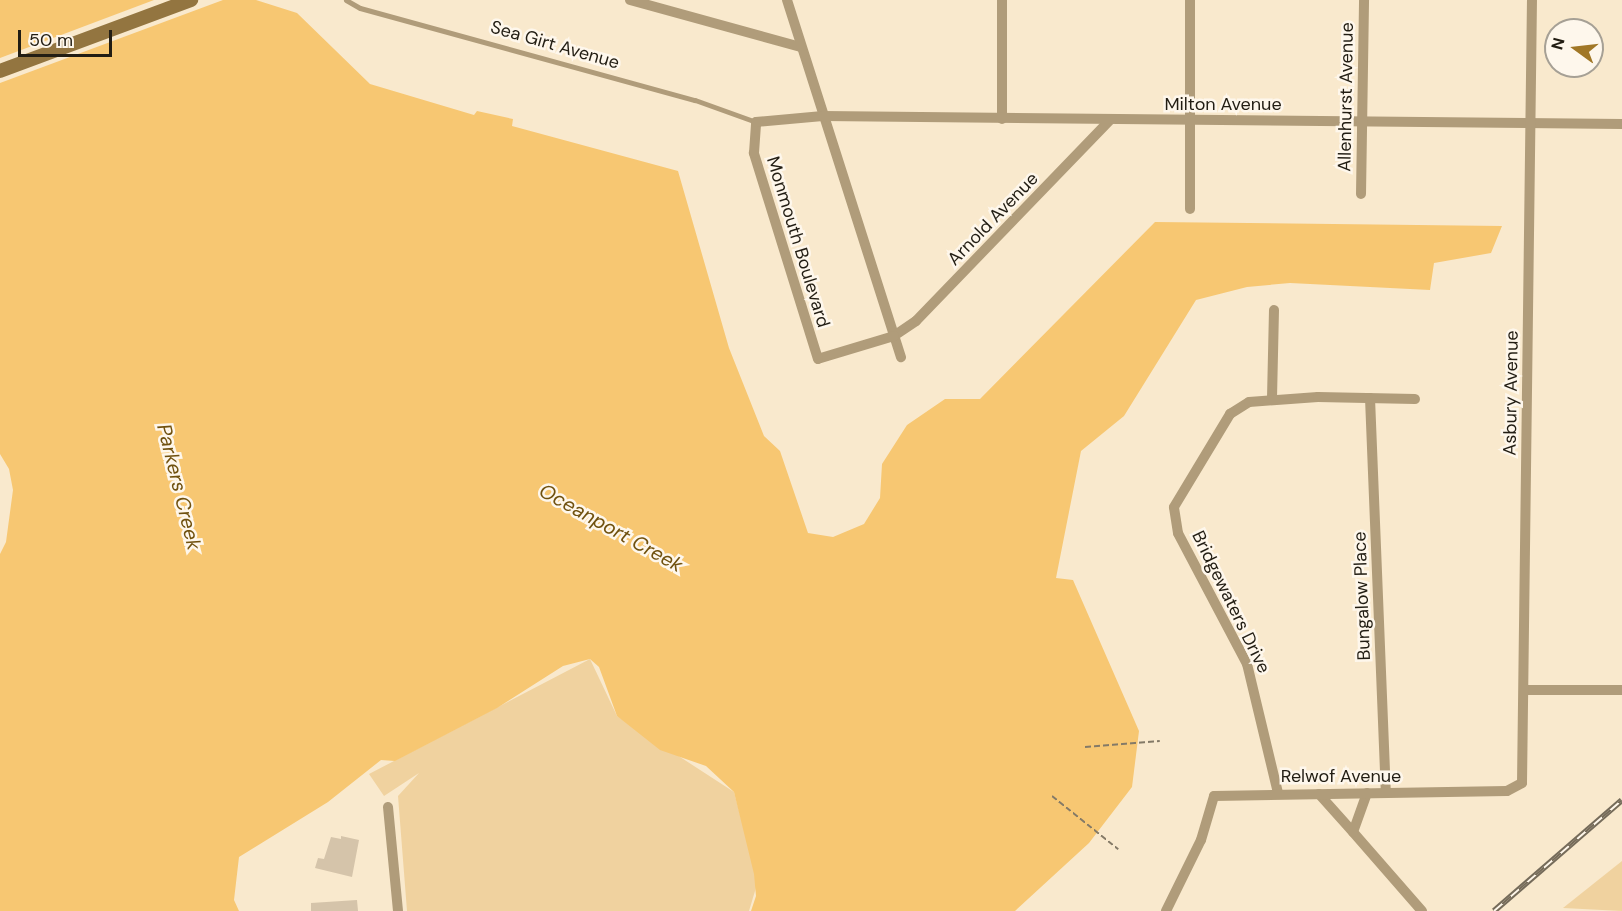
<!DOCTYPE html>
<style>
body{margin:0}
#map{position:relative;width:1622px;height:911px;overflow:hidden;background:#f9e9cd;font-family:"DM Sans",sans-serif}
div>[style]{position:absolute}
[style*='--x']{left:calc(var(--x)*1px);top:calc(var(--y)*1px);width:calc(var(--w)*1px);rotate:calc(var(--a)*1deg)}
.green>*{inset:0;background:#f0d29f}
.water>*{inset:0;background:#f7c772}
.pier>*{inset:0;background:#f9e9cd}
.building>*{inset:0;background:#d5c4aa}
.path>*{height:2px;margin-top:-1px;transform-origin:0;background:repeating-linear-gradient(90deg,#847a67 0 6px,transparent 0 9px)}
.service>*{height:5px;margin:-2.5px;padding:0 2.5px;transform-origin:2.5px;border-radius:2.5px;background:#b09c7a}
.minor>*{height:10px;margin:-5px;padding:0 5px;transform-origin:5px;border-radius:5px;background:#b09c7a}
.secondary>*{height:14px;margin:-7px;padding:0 7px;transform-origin:7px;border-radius:7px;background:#937540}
.rail>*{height:6px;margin-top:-3px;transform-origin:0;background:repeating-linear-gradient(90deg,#fef7ec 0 11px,#756b5a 0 22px);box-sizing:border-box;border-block:2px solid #756b5a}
span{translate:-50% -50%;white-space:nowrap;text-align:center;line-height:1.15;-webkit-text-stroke:5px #fef7ec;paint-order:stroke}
.street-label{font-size:18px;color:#221d13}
.water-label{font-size:20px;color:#70510e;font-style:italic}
.north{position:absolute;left:1544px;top:18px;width:60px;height:60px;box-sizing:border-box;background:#fef7ec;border:2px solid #a6a095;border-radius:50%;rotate:285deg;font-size:16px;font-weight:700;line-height:24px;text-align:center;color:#221d13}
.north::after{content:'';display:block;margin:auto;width:21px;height:27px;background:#a17726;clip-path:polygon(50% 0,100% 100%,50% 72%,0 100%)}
.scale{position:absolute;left:18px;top:30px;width:94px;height:27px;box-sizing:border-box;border:3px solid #221d13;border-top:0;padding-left:8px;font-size:18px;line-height:21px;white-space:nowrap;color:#221d13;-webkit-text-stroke:4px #fef7ec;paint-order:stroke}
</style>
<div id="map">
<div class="green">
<i style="clip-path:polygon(590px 659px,617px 716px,734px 792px,758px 881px,749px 911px,407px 911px,398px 796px,419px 773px,384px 796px,369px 774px)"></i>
<i style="clip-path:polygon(1622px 861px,1622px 911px,1563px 908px)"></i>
</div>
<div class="water">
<i style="clip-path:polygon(0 0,256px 0,297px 13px,370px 84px,474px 115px,477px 111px,513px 119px,512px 126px,678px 171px,729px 348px,764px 436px,780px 451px,808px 533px,833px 537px,864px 524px,880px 498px,882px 464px,907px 425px,945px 399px,980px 399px,1155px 222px,1502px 226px,1491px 253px,1434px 263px,1430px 290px,1290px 283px,1247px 287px,1196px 300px,1124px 416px,1081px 451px,1056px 578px,1073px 580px,1139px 731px,1132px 787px,1089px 843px,1015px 911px,751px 911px,756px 896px,754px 874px,734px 792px,706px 766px,660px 750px,617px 716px,599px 667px,590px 659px,563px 666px,497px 708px,395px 761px,381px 760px,328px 802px,239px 857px,234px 900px,239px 911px,0 911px,0 554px,6px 542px,13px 490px,9px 469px,0 454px)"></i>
</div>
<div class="pier">
<i style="clip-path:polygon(154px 0,223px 0,0 83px,0 58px)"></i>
</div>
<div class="building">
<i style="clip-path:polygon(341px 836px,359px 840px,352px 877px,315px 868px,318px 858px,324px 859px,331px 837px,341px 839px)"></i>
<i style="clip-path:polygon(357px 900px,358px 911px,311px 911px,311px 903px)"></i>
</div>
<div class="path">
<i style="--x:1085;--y:747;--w:75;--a:-4.6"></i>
<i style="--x:1052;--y:796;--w:85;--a:38.8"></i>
</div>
<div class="service">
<i style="--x:346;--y:0;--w:16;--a:30"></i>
<i style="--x:360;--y:8;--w:347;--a:15.4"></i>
<i style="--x:695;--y:100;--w:65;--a:19.8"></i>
</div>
<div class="minor">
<i style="--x:630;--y:0;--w:177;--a:15.4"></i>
<i style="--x:787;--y:0;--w:375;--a:72.3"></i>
<i style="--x:1002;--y:119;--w:119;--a:-90"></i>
<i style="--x:1110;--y:120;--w:279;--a:134"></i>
<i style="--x:916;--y:321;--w:27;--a:146"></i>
<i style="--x:894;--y:336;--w:79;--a:163.2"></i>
<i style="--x:818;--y:359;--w:216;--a:-107.3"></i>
<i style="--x:754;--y:153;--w:31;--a:-86"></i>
<i style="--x:756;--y:122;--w:67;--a:-5.1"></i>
<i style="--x:823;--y:116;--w:799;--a:0.57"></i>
<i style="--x:1361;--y:194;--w:194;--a:-89.1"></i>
<i style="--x:1190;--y:209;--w:209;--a:-90"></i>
<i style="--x:1272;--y:398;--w:88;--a:-88.7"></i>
<i style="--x:1370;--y:398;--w:394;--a:87.7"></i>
<i style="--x:1525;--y:690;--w:97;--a:0"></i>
<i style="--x:1278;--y:793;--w:133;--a:-103.5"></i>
<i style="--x:1247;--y:664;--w:148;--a:-117.8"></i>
<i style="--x:1178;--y:533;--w:26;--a:-99"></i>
<i style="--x:1174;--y:507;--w:109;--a:-58.9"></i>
<i style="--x:1230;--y:414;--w:22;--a:-32"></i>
<i style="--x:1249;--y:402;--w:69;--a:-4.1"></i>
<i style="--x:1318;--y:397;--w:97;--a:1.2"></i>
<i style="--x:1367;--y:793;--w:41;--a:109.7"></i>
<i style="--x:1353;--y:832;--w:105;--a:48.9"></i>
<i style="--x:1319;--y:794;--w:51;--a:48.2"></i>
<i style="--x:388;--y:807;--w:104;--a:84.5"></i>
<i style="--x:1166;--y:911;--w:79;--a:-63.8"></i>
<i style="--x:1201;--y:840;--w:46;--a:-73.5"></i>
<i style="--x:1214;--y:796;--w:293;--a:-1"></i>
<i style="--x:1507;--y:791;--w:17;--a:-28"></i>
<i style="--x:1522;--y:783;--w:783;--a:-89.27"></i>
</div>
<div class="secondary">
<i style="--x:0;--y:71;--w:204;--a:-20.4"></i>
</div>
<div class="rail">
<i style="--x:1494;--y:911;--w:169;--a:-40.9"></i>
</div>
<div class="street-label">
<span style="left:555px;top:45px;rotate:16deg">Sea Girt Avenue</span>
<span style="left:1346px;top:97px;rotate:-89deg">Allenhurst Avenue</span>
<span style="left:1223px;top:104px">Milton Avenue</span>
<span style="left:993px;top:219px;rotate:-46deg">Arnold Avenue</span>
<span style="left:798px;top:242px;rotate:73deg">Monmouth Boulevard</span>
<span style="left:1511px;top:393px;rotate:-89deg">Asbury Avenue</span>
<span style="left:1362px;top:596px;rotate:-92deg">Bungalow Place</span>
<span style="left:1231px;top:602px;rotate:64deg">Bridgewaters Drive</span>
<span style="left:1341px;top:776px">Relwof Avenue</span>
</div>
<div class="water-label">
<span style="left:179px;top:487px;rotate:76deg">Parkers Creek</span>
<span style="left:611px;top:528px;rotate:29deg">Oceanport Creek</span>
</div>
<div class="north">N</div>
<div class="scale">50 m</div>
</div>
